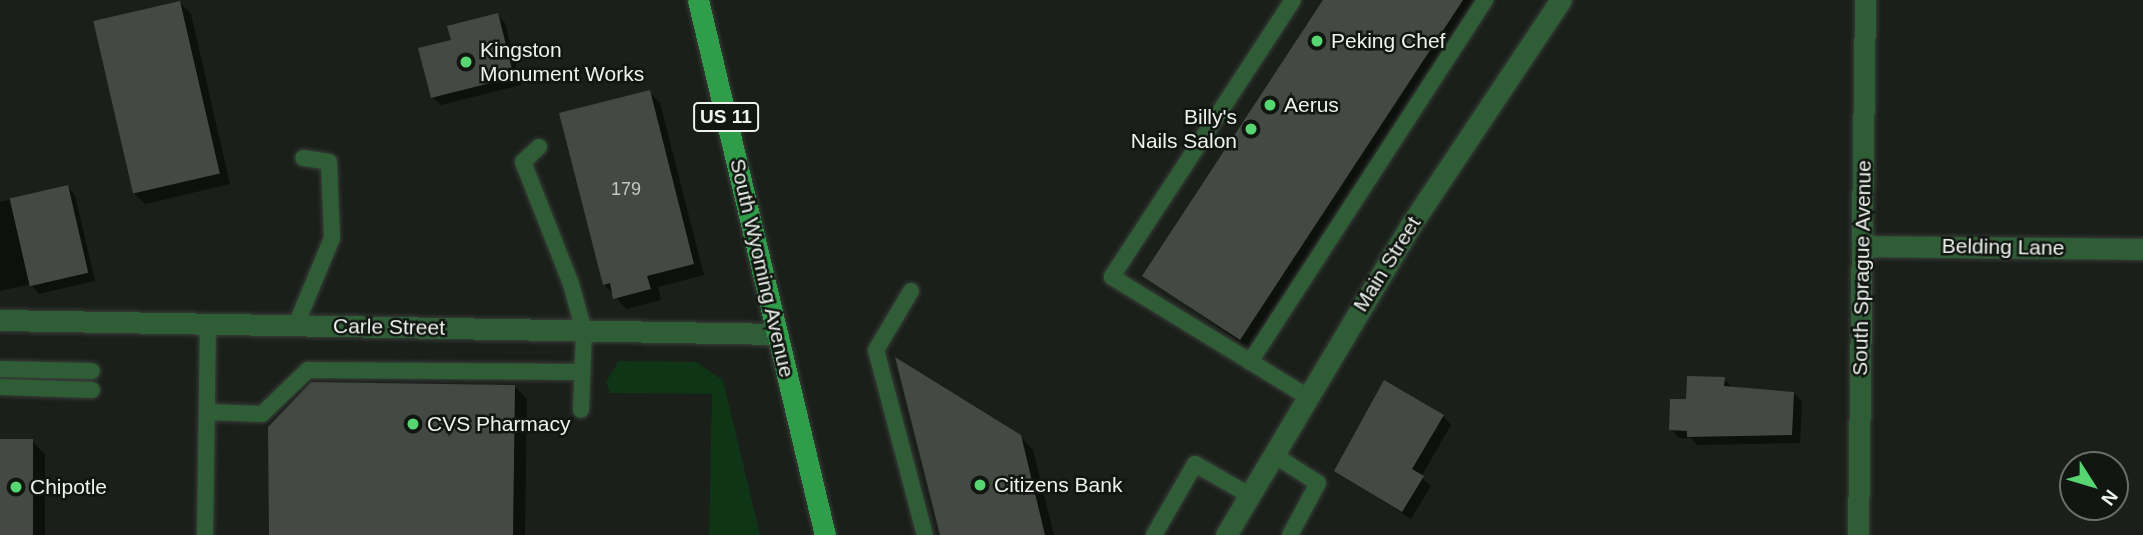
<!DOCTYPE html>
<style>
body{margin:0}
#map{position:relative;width:2143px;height:535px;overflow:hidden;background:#1a1f1a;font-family:Arial,sans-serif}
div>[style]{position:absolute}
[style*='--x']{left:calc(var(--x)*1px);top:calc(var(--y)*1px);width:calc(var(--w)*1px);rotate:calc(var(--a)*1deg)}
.green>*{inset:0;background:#0f3517}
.shadow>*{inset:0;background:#0007}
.building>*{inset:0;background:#444944;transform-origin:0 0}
.roads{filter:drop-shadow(0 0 2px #383d38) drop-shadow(0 0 2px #383d38)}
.lane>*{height:16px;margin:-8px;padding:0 8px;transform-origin:8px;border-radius:8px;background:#2e5d36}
.street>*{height:21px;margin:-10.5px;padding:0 10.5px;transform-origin:10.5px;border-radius:10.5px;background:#2e5d36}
.primary>*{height:21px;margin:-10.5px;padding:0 10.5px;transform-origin:10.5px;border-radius:10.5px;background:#2f9d49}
.dots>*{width:19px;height:19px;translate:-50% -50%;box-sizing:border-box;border:4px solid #111611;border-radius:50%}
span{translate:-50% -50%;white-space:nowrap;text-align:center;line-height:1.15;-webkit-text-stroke:5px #111611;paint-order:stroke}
.number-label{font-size:18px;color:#c4c8c4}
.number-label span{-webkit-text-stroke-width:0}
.shield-label span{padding:2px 5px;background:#111611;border:2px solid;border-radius:5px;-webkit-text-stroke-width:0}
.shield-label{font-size:19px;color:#eef2ef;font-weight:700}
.poi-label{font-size:21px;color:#eef2ef}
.left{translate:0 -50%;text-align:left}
.right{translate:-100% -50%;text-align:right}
.street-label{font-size:21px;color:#eef2ef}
.north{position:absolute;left:2059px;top:451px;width:70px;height:70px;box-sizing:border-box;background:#111611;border:2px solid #696e6a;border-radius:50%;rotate:127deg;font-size:19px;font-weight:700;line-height:28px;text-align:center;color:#eef2ef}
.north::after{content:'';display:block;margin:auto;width:24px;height:32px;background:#57d570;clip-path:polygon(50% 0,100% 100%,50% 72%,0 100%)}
</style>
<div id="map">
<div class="green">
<i style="clip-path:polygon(619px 361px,696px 362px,723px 380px,760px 535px,709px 535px,712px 394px,610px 393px,606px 382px)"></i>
</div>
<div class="shadow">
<i style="clip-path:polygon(1325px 0,1484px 0,1254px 352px,1145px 276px)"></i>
<i style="clip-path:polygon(180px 3px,191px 14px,230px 184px,145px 204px,134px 193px)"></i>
<i style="clip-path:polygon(497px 15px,505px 23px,521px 85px,441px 105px,432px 97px,453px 41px)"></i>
<i style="clip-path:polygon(649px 92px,660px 103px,704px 275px,658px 287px,661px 300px,626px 309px,604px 284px)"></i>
<i style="clip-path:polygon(67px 186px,75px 195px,95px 281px,39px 294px,31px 284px,0 291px,0 202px)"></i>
<i style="clip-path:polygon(1724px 379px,1732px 387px,1794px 393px,1802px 402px,1800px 443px,1697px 445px,1691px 438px,1679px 438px,1671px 429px,1688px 401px)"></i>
<i style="clip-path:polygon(514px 386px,527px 399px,525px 535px,271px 535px)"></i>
<i style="clip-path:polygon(1443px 416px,1451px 425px,1421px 477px,1431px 486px,1411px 519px,1336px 471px)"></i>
<i style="clip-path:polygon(1020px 436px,1033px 450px,1054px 535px,942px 535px)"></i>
<i style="clip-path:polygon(0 441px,32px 441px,45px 454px,45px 535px,0 535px)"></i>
</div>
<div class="building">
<i style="clip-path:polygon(1323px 0,1463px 0,1240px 340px,1142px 276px)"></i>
<i style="left:180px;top:1px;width:177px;height:89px;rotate:77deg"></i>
<i style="clip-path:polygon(498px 13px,514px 77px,431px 98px,418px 48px,451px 40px,447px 26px)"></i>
<i style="clip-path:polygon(650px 90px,694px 264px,647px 276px,651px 289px,613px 299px,610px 283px,603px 285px,559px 113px)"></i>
<i style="left:68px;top:185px;width:90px;height:60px;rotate:77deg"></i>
<i style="clip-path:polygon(895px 357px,1021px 435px,1045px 535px,940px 535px)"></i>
<i style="clip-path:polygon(1687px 376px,1725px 377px,1724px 386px,1794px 392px,1792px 435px,1687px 437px,1687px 431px,1669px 430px,1670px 399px,1686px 399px)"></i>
<i style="clip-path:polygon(1384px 380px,1444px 415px,1412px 469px,1424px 476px,1402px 512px,1334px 471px)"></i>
<i style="clip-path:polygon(311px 382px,515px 385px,513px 535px,269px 535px,268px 427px)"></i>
<i style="left:0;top:439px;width:33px;height:96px"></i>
</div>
<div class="roads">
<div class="lane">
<i style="--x:1293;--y:0;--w:331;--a:123.2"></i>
<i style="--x:1112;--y:277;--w:230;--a:31.5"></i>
<i style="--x:539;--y:147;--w:22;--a:137"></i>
<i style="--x:523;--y:162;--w:131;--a:68.5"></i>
<i style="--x:571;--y:284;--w:49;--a:74.5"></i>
<i style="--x:584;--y:331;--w:79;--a:92.2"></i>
<i style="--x:911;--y:291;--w:69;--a:120.7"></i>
<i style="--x:876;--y:350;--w:191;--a:75.2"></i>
<i style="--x:296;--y:325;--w:94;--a:-67.5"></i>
<i style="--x:332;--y:238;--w:76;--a:-92.3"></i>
<i style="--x:329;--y:162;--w:26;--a:-171"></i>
<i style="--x:1250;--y:362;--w:432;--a:-57"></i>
<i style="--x:0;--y:369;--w:92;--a:1.2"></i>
<i style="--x:0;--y:387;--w:92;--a:1.9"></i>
<i style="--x:207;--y:412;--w:55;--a:2.1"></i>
<i style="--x:262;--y:414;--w:64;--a:-43.7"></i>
<i style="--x:308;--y:370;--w:273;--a:0.4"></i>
<i style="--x:1274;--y:455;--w:52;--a:32.5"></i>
<i style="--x:1318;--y:483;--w:59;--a:118.3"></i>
<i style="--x:205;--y:535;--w:211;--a:-89.2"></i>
<i style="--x:1154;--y:535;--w:82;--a:-60"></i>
<i style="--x:1195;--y:464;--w:62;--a:29.9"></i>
</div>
<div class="street">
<i style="--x:1862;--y:246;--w:281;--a:0.6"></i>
<i style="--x:0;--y:320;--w:777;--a:1.03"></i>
<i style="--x:1226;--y:535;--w:360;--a:-59.2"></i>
<i style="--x:1410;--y:226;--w:272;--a:-56.3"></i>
<i style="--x:1858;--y:535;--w:535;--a:-89.25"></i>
</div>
<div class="primary">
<i style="--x:698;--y:0;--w:550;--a:76.65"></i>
</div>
</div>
<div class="dots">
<i style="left:1317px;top:41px;background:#57d570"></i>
<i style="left:466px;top:62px;background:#57d570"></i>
<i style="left:1270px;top:105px;background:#57d570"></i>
<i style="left:1251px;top:129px;background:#57d570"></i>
<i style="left:413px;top:424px;background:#57d570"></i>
<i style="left:980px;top:485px;background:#57d570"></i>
<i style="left:16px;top:487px;background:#57d570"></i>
</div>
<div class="number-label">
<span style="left:626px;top:189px">179</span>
</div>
<div class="shield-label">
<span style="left:726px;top:117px">US 11</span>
</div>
<div class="poi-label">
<span class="left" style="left:1331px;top:41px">Peking Chef</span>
<span class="left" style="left:480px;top:62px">Kingston<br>Monument Works</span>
<span class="left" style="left:1284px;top:105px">Aerus</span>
<span class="right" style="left:1237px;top:129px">Billy's<br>Nails Salon</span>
<span class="left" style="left:427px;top:424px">CVS Pharmacy</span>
<span class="left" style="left:994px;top:485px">Citizens Bank</span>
<span class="left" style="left:30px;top:487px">Chipotle</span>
</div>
<div class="street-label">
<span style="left:2003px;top:247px;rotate:1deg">Belding Lane</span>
<span style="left:1387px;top:264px;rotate:-58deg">Main Street</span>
<span style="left:762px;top:268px;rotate:77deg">South Wyoming Avenue</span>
<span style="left:1862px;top:268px;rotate:-89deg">South Sprague Avenue</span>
<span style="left:389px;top:327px;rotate:1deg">Carle Street</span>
</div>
<div class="north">N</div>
</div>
